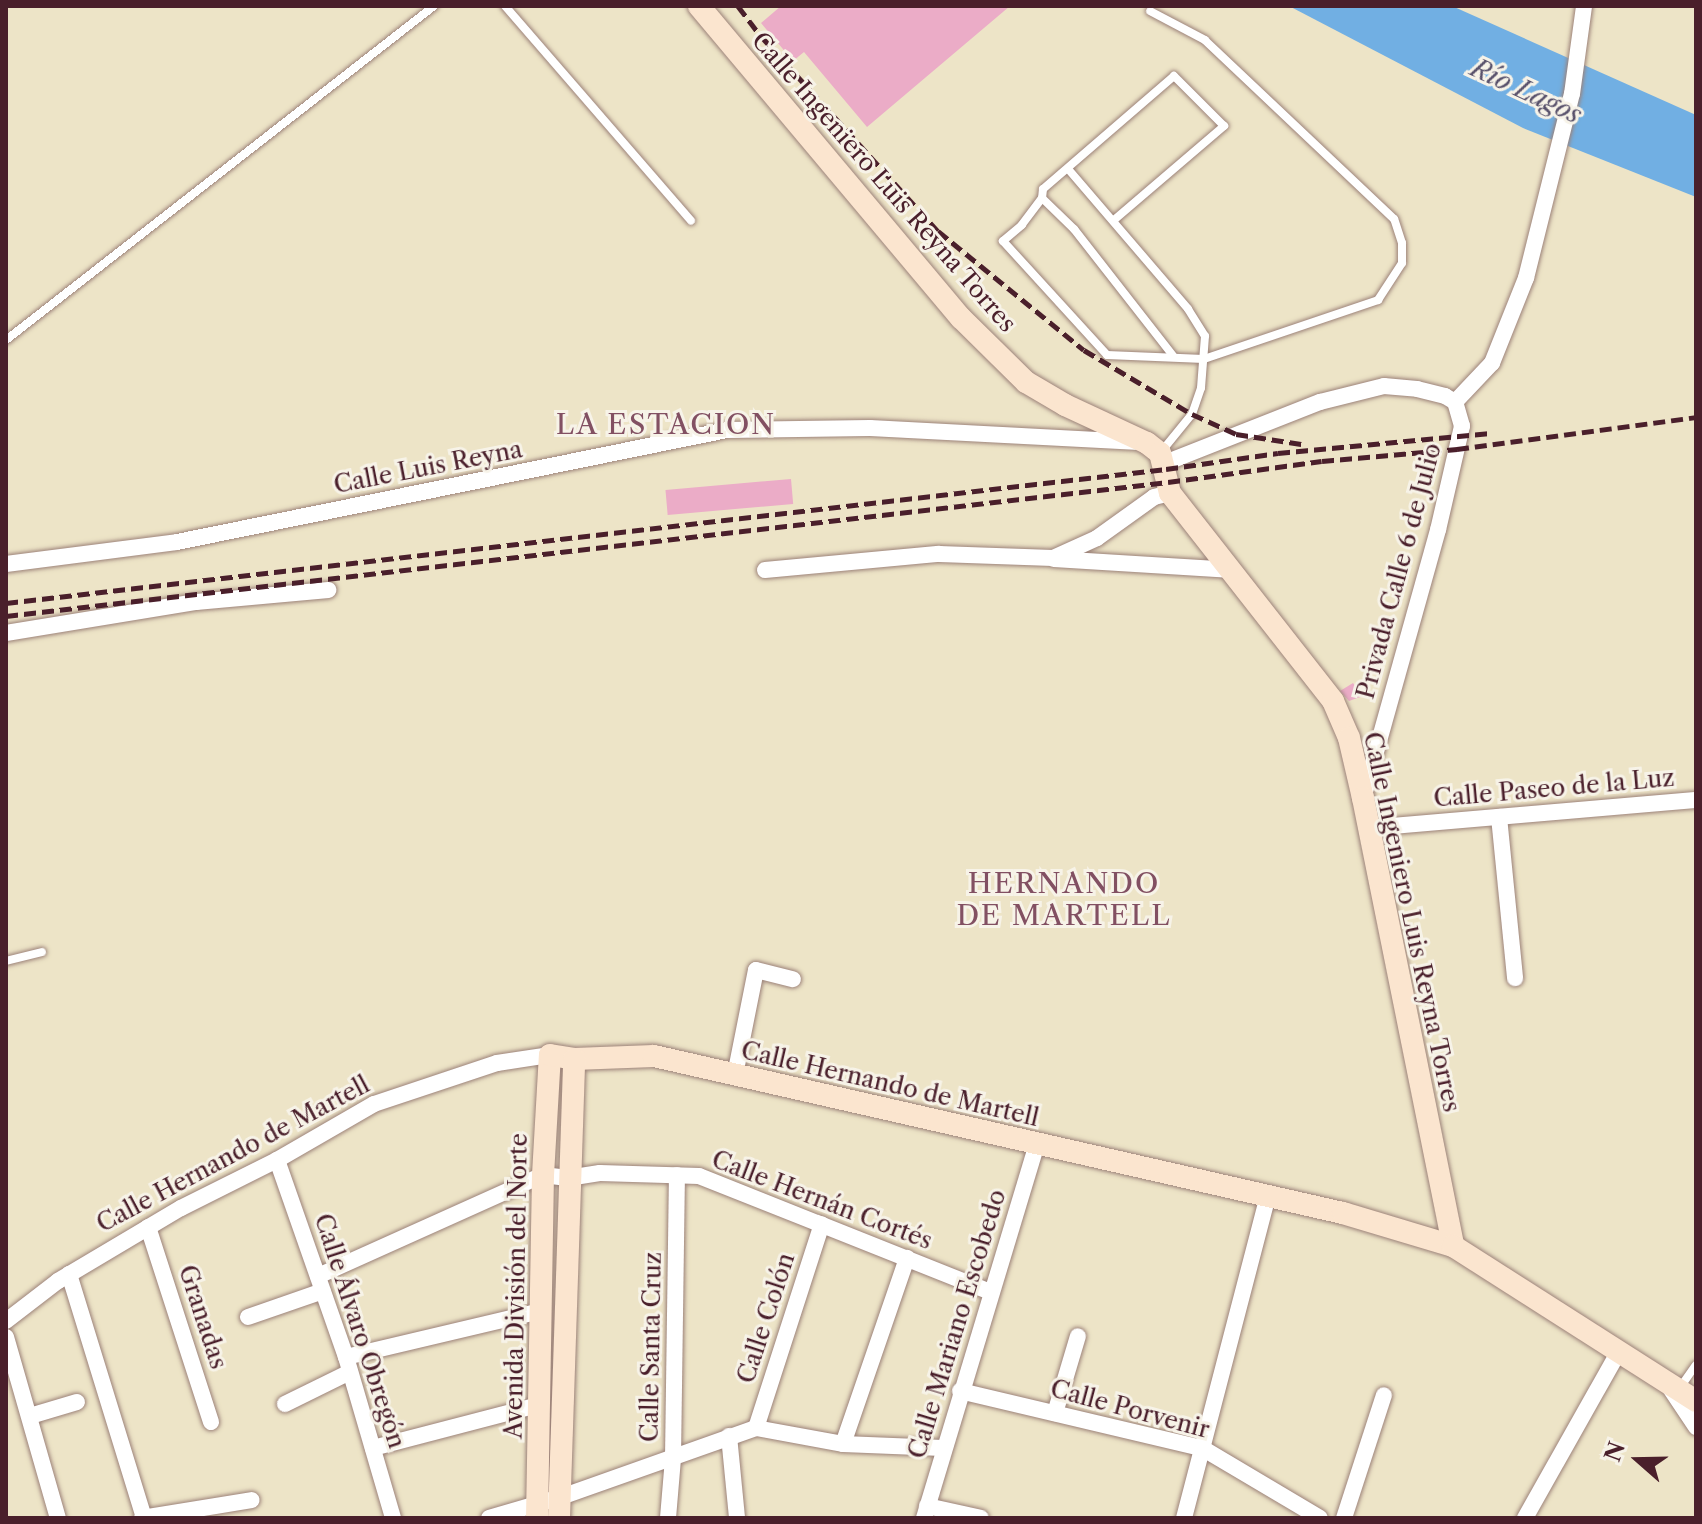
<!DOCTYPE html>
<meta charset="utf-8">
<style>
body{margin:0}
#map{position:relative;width:1702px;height:1524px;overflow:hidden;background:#ede4c7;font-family:"Libre Caslon Text",serif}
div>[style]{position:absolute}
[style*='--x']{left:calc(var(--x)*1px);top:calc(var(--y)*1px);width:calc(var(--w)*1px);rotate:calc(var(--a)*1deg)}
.water>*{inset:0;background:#71afe3}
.building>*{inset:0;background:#ebacc7;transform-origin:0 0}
.roads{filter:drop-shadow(0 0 2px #9c8279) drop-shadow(0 0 2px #9c8279)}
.lane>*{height:8px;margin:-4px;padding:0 4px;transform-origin:4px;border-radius:4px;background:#fff}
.street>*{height:16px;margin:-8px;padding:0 8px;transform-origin:8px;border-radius:8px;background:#fff}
.secondary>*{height:22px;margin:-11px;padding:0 11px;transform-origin:11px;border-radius:11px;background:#fbe5cf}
.rail>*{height:5px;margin-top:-2.5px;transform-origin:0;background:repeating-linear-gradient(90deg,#4a1f2b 0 12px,transparent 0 18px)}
span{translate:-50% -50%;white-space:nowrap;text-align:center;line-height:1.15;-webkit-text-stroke:6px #f7f3e8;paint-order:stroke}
.street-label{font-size:24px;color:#4a1f2b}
.water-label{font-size:26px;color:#58516b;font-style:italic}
.quarter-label{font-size:28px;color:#825062;letter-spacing:2px}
.frame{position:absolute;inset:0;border:8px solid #4a1f2b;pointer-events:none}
.north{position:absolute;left:1598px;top:1420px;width:80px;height:80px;-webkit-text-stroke:6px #f7f3e8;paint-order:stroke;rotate:290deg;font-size:22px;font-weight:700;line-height:32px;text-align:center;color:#4a1f2b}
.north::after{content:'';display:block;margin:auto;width:28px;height:36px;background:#4a1f2b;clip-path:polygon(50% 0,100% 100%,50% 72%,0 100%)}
</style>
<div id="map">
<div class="water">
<i style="clip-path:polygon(1289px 6px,1452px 6px,1696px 115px,1696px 197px,1523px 128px)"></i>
</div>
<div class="building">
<i style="clip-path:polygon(781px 6px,1010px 6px,867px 127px,804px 52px,793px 61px,761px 23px)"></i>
<i style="left:791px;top:479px;width:25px;height:126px;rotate:85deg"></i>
<i style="clip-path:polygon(1353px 683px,1363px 696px,1349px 701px,1340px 691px)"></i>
</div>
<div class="roads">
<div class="lane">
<i style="--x:505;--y:6;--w:284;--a:49.1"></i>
<i style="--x:1069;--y:170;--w:183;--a:49.4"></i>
<i style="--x:1188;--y:309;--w:32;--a:58"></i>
<i style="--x:1205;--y:336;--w:52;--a:94.4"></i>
<i style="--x:1201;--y:388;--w:28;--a:109"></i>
<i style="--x:1192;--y:414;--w:49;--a:129.2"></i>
<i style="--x:1042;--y:198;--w:45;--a:44.1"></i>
<i style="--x:1074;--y:229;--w:162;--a:52"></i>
<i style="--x:1114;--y:220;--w:145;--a:-40.5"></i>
<i style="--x:1224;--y:126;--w:71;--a:-135"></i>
<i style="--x:1174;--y:76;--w:173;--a:139.2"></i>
<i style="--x:1043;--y:189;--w:9;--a:96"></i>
<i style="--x:1042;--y:198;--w:34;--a:127"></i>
<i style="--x:1022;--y:225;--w:25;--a:140"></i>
<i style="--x:1003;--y:241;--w:154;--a:47.6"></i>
<i style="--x:1107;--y:355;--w:97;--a:2.4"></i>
<i style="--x:1204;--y:359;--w:184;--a:-18.7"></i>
<i style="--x:1378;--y:300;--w:44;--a:-57"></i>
<i style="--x:1402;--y:263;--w:20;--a:-90"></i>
<i style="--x:1402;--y:243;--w:25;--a:-108"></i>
<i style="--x:1394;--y:219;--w:260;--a:-136.6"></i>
<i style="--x:1205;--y:40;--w:62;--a:-152.2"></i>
<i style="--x:6;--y:340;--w:543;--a:-37.97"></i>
<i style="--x:6;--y:961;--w:37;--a:-14"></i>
<i style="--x:1679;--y:1389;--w:29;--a:-55"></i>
</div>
<div class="street">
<i style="--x:1455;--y:402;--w:54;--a:-46.5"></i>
<i style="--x:1492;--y:363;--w:92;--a:-68.2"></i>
<i style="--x:1526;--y:278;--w:190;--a:-76"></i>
<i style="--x:1572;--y:94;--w:89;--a:-82.2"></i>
<i style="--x:1165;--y:463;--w:167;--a:-21.5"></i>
<i style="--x:1320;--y:402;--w:66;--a:-14"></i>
<i style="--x:1384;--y:386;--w:33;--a:5"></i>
<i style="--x:1417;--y:389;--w:29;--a:14"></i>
<i style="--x:1445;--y:396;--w:12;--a:31"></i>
<i style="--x:1054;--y:559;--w:179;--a:3.5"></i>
<i style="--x:6;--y:564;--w:172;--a:-7.3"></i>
<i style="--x:177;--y:542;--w:561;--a:-11.51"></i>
<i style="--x:727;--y:430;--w:143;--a:-0.8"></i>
<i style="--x:870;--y:428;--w:265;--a:3"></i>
<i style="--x:765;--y:570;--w:175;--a:-5.3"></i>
<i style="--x:939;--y:554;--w:114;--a:2"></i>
<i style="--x:1053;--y:558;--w:48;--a:-24.4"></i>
<i style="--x:1097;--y:538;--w:70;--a:-35.7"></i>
<i style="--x:1154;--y:497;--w:16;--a:-14"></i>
<i style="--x:6;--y:633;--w:193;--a:-9.3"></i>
<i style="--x:196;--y:602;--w:133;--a:-5.2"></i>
<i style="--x:1364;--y:795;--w:275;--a:-74.4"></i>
<i style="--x:1438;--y:530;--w:107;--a:-77"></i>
<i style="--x:1462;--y:426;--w:25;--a:-106"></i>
<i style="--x:1499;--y:817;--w:162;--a:84.3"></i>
<i style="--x:1368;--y:828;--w:329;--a:-4.9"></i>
<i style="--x:735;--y:1075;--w:107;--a:-78.7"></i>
<i style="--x:756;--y:970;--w:38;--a:14"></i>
<i style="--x:277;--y:1160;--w:209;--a:70.7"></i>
<i style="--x:346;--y:1357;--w:168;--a:73.7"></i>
<i style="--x:148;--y:1227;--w:205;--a:72.1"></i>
<i style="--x:69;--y:1274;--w:255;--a:72.9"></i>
<i style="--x:318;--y:1276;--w:247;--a:-24.2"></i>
<i style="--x:543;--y:1175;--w:25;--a:7"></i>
<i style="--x:568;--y:1178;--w:32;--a:-9"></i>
<i style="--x:600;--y:1173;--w:99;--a:1.7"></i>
<i style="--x:699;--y:1176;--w:314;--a:21.7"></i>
<i style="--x:248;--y:1317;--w:79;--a:-19.1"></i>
<i style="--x:6;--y:1321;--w:66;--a:-37.6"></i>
<i style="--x:58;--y:1281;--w:143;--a:-30.7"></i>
<i style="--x:181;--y:1208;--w:107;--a:-26.6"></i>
<i style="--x:277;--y:1160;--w:112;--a:-30"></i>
<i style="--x:374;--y:1104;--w:130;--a:-18.4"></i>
<i style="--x:497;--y:1063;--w:54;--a:-8.6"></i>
<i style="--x:6;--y:1337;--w:188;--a:74"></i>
<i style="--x:346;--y:1357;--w:200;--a:-13.3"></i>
<i style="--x:1670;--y:1388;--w:47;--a:56.3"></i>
<i style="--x:960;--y:1391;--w:249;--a:13.3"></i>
<i style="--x:1202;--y:1448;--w:137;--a:30.7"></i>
<i style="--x:285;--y:1404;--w:72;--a:-26.2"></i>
<i style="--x:1055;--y:1413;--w:80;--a:-73.4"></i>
<i style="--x:30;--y:1416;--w:49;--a:-16.6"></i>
<i style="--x:756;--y:1428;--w:214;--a:-72.1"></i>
<i style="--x:729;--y:1436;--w:82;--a:84.4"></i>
<i style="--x:843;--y:1444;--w:197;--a:-71"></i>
<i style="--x:373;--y:1448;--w:171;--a:-14.6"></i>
<i style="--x:927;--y:1506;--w:55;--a:12.5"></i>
<i style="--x:142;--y:1518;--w:111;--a:-9.3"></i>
<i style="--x:489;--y:1518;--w:75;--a:-16.3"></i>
<i style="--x:561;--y:1497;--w:207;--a:-19.5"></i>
<i style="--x:756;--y:1428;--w:88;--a:10.4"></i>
<i style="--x:843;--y:1444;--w:100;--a:2.3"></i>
<i style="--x:668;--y:1518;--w:60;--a:-85.2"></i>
<i style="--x:673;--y:1458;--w:283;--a:-89.2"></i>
<i style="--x:924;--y:1518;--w:391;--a:-73.2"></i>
<i style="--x:1184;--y:1518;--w:333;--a:-75.4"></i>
<i style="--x:1344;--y:1518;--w:129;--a:-72"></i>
<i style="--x:1525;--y:1518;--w:192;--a:-60.6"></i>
</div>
<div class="secondary">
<i style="--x:699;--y:6;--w:407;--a:50"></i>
<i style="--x:961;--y:318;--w:91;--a:44.6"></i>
<i style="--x:1026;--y:382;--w:45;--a:30.5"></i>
<i style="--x:1065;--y:405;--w:90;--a:24.9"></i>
<i style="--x:1147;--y:443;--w:16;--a:38"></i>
<i style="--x:1160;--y:453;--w:41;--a:76"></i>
<i style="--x:1170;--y:493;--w:264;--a:51.9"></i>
<i style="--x:1333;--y:701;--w:40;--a:66.6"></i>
<i style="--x:1349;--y:738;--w:62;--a:76.9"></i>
<i style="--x:1363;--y:798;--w:457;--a:78.6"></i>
<i style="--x:537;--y:1518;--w:343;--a:-89"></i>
<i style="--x:543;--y:1175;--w:120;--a:-86.7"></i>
<i style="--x:550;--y:1055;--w:24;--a:9"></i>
<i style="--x:574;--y:1059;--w:80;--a:-2.1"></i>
<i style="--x:654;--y:1056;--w:707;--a:12.84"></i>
<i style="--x:1343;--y:1213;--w:115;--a:16.7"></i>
<i style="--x:1453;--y:1246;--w:288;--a:32.5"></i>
<i style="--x:559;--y:1518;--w:459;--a:-88.1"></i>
</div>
</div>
<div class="rail">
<i style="--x:738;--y:6;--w:38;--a:53"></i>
<i style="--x:761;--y:36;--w:263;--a:47.8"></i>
<i style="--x:938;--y:231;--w:188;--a:39.2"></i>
<i style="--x:1084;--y:350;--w:126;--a:30.7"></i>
<i style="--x:1192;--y:414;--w:48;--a:24.4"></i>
<i style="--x:1236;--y:434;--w:66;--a:8.7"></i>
<i style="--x:6;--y:603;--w:1168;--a:-6.59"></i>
<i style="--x:1166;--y:469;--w:113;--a:-8.1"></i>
<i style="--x:1278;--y:453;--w:211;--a:-5.4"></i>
<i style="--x:6;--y:616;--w:1170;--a:-6.58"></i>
<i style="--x:1168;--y:482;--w:155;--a:-7.8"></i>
<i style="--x:1322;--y:461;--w:136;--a:-5.1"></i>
<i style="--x:1457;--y:449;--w:241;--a:-7.6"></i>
</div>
<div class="street-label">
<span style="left:884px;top:182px;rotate:49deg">Calle Ingeniero Luis Reyna Torres</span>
<span style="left:428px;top:467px;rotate:-11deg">Calle Luis Reyna</span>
<span style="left:1399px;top:571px;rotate:-75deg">Privada Calle 6 de Julio</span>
<span style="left:1554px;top:788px;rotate:-5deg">Calle Paseo de la Luz</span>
<span style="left:1412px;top:922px;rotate:78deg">Calle Ingeniero Luis Reyna Torres</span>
<span style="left:890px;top:1084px;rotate:13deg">Calle Hernando de Martell</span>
<span style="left:233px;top:1154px;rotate:-28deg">Calle Hernando de Martell</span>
<span style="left:822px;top:1200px;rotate:21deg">Calle Hernán Cortés</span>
<span style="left:516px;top:1286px;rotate:-89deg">Avenida División del Norte</span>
<span style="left:203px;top:1317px;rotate:72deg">Granadas</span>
<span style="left:766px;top:1318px;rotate:-72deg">Calle Colón</span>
<span style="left:957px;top:1324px;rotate:-73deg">Calle Mariano Escobedo</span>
<span style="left:360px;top:1331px;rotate:72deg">Calle Álvaro Obregón</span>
<span style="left:651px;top:1347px;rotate:-89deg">Calle Santa Cruz</span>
<span style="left:1130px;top:1409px;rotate:15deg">Calle Porvenir</span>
</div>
<div class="water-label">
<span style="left:1526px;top:92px;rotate:25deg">Río Lagos</span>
</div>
<div class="quarter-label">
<span style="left:666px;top:424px">LA ESTACION</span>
<span style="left:1064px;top:899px">HERNANDO<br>DE MARTELL</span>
</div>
<div class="frame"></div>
<div class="north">N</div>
</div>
